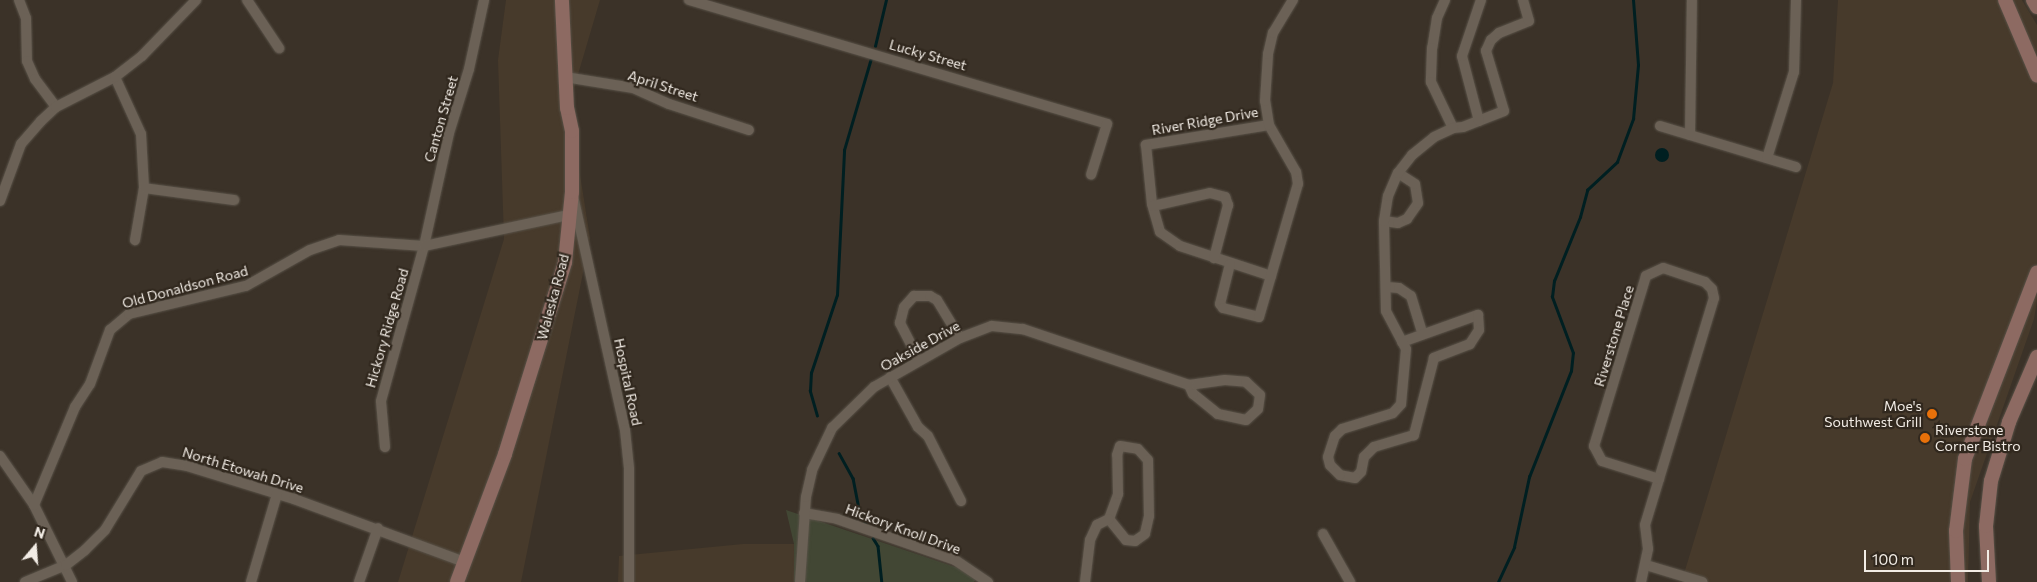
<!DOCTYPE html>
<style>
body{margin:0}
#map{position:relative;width:2037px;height:582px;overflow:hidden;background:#3b3228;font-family:Commissioner,sans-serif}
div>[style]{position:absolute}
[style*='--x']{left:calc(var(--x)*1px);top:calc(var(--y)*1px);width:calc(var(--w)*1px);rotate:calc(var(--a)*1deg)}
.built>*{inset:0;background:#473a2b}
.green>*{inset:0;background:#424734}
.water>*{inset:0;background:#001f21}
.round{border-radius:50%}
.stream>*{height:2.5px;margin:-1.25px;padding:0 1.25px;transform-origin:1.25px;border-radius:1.25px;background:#001f21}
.roads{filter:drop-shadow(0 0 1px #585147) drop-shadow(0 0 1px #585147)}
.street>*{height:10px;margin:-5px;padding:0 5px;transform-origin:5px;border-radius:5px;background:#6b6156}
.secondary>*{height:14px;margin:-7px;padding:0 7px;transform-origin:7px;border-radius:7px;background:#8d6a62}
.dots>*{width:14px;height:14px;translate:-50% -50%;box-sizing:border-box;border:2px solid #31281e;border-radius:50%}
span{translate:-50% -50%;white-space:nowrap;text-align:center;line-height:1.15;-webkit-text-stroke:4.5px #31281e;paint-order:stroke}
.street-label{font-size:14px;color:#f2ece5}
.poi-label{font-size:14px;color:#f2ece5}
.right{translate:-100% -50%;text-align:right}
.left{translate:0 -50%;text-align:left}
.north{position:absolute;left:10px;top:522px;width:50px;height:50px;-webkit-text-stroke:4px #31281e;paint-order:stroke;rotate:18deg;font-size:14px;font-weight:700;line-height:20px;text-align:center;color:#f2ece5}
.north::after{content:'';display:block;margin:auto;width:18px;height:22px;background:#f2ece5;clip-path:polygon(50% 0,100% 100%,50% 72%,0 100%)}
.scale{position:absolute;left:1864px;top:550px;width:125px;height:22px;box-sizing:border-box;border:2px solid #f2ece5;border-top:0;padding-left:6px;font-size:15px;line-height:18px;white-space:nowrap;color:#f2ece5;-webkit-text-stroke:4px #31281e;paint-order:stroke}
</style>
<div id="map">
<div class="built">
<i style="clip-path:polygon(506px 0,600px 0,569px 105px,590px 238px,521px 582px,398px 582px,504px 239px,498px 60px)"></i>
<i style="clip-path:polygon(1838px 0,2022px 0,2037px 25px,2037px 301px,2034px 319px,1970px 502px,1968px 582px,1700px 582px,1683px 577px,1833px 83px)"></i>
<i style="clip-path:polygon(743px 544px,794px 544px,794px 582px,618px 582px,619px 556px)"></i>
</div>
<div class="green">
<i style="clip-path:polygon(786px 510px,979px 575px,974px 582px,794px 582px,794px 544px)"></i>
</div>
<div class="water">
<i class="round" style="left:1655px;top:148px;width:14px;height:14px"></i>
</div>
<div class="stream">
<i style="--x:875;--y:46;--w:47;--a:-76.6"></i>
<i style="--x:817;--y:416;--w:26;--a:-106"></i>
<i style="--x:810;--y:391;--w:18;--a:-87"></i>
<i style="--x:811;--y:373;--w:82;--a:-71.6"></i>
<i style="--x:837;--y:295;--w:145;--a:-87.2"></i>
<i style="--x:844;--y:150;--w:96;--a:-73.6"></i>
<i style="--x:839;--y:453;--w:29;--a:61"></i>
<i style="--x:853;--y:478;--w:33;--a:79"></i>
<i style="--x:859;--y:510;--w:16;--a:63"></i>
<i style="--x:873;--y:538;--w:9;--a:58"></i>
<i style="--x:878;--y:546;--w:36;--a:84"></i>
<i style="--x:1498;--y:582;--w:38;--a:-65"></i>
<i style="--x:1514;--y:547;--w:72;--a:-77.9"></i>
<i style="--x:1529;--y:477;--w:114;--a:-68.4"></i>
<i style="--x:1571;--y:371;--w:18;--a:-84"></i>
<i style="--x:1573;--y:353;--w:60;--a:-110.6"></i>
<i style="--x:1552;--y:297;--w:16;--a:-83"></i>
<i style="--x:1554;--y:281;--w:69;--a:-67.9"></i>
<i style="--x:1580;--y:217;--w:28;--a:-75"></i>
<i style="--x:1587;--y:190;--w:41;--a:-43"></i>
<i style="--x:1617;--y:162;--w:46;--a:-69.6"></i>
<i style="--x:1633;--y:119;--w:54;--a:-84.7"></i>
<i style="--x:1638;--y:65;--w:65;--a:-94.4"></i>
</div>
<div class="roads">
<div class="street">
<i style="--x:19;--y:0;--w:19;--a:69"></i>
<i style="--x:26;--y:18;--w:43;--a:88.7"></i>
<i style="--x:27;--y:61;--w:20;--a:66"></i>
<i style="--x:35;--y:79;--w:35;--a:53"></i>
<i style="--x:247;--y:0;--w:58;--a:56.3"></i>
<i style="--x:689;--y:0;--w:436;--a:16.5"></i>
<i style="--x:1107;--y:124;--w:53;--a:107.4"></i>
<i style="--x:1445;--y:0;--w:20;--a:114"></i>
<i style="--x:1437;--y:18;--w:30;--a:99"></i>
<i style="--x:1432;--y:48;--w:34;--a:92"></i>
<i style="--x:1431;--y:82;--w:51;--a:64.4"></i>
<i style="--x:1453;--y:128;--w:10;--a:-6"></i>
<i style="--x:1463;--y:127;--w:44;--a:-21.3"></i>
<i style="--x:1504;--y:111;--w:63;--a:-106.7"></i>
<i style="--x:1486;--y:51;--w:12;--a:-66"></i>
<i style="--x:1491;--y:40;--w:11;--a:-41"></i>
<i style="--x:1499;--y:33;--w:32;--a:-22"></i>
<i style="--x:1529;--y:21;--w:22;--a:-106"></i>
<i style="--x:115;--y:77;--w:63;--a:65.5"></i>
<i style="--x:141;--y:134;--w:54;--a:86.8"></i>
<i style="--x:144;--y:188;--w:53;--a:99.8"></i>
<i style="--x:565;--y:77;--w:69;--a:9.2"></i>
<i style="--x:633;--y:88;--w:39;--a:24"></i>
<i style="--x:669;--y:104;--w:84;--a:18"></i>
<i style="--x:1479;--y:121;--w:67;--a:-104.7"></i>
<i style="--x:1462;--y:56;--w:59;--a:-71.3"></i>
<i style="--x:1269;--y:125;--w:125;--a:170.8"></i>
<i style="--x:1146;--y:145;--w:59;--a:84.2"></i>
<i style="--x:1152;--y:204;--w:29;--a:74"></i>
<i style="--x:1160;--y:232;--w:24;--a:35"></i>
<i style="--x:1180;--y:246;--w:96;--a:18.2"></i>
<i style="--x:1660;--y:126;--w:142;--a:16.8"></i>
<i style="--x:1690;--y:135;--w:135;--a:-89.2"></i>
<i style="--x:1767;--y:158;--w:90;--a:-72.6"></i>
<i style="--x:1794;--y:72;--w:72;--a:-88.4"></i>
<i style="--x:144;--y:188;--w:91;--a:7.6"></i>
<i style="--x:574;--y:200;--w:236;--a:77.5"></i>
<i style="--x:625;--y:430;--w:39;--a:84"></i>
<i style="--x:629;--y:469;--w:113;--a:90"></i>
<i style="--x:0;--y:201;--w:61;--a:-69.8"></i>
<i style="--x:21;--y:144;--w:30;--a:-49"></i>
<i style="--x:41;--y:121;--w:21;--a:-43"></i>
<i style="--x:56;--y:107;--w:66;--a:-27"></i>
<i style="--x:115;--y:77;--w:34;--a:-38"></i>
<i style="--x:142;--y:56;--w:78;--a:-46"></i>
<i style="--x:1153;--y:206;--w:58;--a:-12.8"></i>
<i style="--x:1210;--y:193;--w:16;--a:15"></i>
<i style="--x:1225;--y:197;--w:9;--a:69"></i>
<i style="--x:1228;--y:205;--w:55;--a:104.8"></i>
<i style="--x:1384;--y:221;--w:14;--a:8"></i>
<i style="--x:1398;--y:223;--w:10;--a:-24"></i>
<i style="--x:1407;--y:219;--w:19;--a:-55"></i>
<i style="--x:1418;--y:203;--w:19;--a:-99"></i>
<i style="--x:1415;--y:184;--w:20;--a:-147"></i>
<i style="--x:1230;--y:264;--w:41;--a:104"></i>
<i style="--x:1220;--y:304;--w:5;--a:53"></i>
<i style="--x:1223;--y:308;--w:37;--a:14"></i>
<i style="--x:1259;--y:317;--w:139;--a:-73.7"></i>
<i style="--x:1298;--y:184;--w:12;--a:-99"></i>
<i style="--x:1296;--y:172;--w:54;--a:-119.9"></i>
<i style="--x:1269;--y:125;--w:24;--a:-99"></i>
<i style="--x:1265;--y:101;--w:47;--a:-86.3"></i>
<i style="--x:1268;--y:54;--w:22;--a:-77"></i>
<i style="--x:1273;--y:33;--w:39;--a:-59"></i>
<i style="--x:1387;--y:287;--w:12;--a:5"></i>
<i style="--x:1399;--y:288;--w:14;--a:34"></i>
<i style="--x:1411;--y:296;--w:38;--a:73"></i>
<i style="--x:1402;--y:342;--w:81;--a:-19.6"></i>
<i style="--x:1478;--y:315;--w:15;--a:86"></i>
<i style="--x:1479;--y:330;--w:17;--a:123"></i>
<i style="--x:1470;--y:344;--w:39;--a:159"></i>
<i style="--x:1434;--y:358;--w:80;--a:104.6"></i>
<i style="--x:1414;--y:435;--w:42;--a:163.3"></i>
<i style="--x:1374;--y:447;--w:14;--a:135"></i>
<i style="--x:1364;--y:457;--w:15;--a:101"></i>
<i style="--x:1361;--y:472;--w:8;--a:135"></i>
<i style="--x:1355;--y:478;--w:15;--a:-169"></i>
<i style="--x:1340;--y:475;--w:14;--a:-135"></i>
<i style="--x:1330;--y:465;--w:8;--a:-104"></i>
<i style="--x:1328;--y:457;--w:22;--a:-72"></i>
<i style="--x:1335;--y:436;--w:10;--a:-45"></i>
<i style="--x:1342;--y:429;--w:53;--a:-17.4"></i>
<i style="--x:1393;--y:413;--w:12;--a:-48"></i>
<i style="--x:1401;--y:404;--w:55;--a:-84.8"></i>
<i style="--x:1406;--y:349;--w:43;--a:-117.8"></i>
<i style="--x:1386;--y:311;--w:90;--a:-91.3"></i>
<i style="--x:1384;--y:221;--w:25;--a:-81"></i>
<i style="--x:1388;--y:196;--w:25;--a:-67"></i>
<i style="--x:1398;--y:173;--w:23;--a:-52"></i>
<i style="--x:1412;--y:155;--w:28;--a:-39"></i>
<i style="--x:1434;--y:137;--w:21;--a:-25"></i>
<i style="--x:919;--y:360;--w:42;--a:-117.2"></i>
<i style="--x:900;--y:323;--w:16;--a:-76"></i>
<i style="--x:904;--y:307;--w:15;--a:-48"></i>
<i style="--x:914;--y:296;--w:16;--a:0"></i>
<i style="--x:930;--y:296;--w:8;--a:30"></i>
<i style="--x:937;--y:300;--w:44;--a:58.8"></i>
<i style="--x:890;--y:377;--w:57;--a:60.8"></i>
<i style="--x:918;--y:427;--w:13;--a:42"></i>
<i style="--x:928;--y:436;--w:73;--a:63.1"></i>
<i style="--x:1225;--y:380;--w:21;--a:5"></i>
<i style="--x:1246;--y:382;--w:19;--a:43"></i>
<i style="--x:1260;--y:395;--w:14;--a:98"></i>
<i style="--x:1258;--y:409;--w:16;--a:137"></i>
<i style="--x:1246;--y:420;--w:29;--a:-168"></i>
<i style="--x:1218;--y:414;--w:32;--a:-141"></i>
<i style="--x:1193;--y:394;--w:10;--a:-114"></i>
<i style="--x:1189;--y:385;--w:36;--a:-8"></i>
<i style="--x:1120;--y:446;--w:18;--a:9"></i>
<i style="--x:1138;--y:449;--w:15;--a:48"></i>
<i style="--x:1148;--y:460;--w:56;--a:89"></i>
<i style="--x:1149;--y:516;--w:18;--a:103"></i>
<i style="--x:1145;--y:534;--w:12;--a:145"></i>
<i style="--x:1135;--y:541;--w:9;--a:-174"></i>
<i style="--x:1126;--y:540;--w:27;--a:-129"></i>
<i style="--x:1109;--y:519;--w:27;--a:-70"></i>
<i style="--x:1118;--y:494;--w:39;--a:-91"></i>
<i style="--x:1117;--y:455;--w:9;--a:-72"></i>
<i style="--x:385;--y:447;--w:46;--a:-95"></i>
<i style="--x:381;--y:401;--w:161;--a:-74.5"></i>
<i style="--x:424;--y:246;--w:116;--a:-77.5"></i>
<i style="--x:449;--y:133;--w:67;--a:-72.6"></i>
<i style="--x:469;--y:69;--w:71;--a:-77.7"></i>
<i style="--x:0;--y:456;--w:60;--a:55.2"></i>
<i style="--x:34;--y:505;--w:86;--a:63.7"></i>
<i style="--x:34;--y:505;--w:106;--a:-67.3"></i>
<i style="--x:75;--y:407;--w:27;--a:-57"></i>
<i style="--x:90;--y:384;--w:58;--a:-69.7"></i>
<i style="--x:110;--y:330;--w:25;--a:-40"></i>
<i style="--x:129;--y:314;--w:120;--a:-13.5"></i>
<i style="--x:246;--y:286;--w:73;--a:-29.4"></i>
<i style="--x:310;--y:250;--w:31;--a:-19"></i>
<i style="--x:339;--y:240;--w:85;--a:4"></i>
<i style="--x:424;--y:246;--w:148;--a:-12.1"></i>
<i style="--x:804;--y:513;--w:34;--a:10"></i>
<i style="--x:837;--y:519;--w:125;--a:19.2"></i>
<i style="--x:955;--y:560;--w:40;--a:34"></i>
<i style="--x:1323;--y:534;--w:55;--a:60.6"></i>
<i style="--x:1646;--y:565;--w:59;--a:16.9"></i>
<i style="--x:25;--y:582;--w:44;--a:-22.5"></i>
<i style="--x:66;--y:565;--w:24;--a:-38"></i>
<i style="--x:85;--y:550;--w:28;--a:-45"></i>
<i style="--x:105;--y:530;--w:69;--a:-58.6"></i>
<i style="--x:141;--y:471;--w:23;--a:-23"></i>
<i style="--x:162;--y:462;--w:25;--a:9"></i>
<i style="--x:187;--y:466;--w:112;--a:17.1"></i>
<i style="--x:294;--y:499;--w:181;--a:20.3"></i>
<i style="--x:251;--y:582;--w:92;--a:-73.5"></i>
<i style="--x:359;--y:582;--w:57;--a:-70.6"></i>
<i style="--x:800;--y:582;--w:85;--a:-86"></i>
<i style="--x:806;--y:497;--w:28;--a:-77"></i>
<i style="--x:812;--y:470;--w:47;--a:-64.5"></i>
<i style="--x:832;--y:428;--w:59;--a:-44.3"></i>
<i style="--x:874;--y:387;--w:99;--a:-29.7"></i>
<i style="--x:960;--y:338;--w:34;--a:-21"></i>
<i style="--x:992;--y:326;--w:31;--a:6"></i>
<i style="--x:1023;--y:329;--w:175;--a:18.6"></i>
<i style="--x:1085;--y:582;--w:42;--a:-83.2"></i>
<i style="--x:1090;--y:540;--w:17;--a:-65"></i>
<i style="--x:1097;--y:525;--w:13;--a:-27"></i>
<i style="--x:1641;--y:582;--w:34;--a:-78"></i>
<i style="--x:1648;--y:549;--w:24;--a:-97"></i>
<i style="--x:1645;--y:525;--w:237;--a:-73.1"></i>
<i style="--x:1714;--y:298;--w:9;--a:-103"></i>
<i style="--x:1712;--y:289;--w:10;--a:-135"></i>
<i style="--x:1705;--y:282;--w:44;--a:-161.6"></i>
<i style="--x:1663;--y:268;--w:19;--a:155"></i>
<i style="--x:1646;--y:276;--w:178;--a:107"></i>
<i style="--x:1594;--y:446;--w:17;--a:62"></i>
<i style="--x:1602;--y:461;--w:60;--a:17.5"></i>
</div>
<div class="secondary">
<i style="--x:2005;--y:0;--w:82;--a:66.9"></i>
<i style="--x:2033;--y:0;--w:8;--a:60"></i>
<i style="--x:457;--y:582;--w:137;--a:-69.4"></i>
<i style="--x:505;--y:454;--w:201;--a:-72.6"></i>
<i style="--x:565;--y:262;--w:70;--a:-84.3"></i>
<i style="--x:572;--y:192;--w:61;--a:-90"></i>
<i style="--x:572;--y:131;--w:24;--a:-102"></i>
<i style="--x:567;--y:108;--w:108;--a:-92.7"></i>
<i style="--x:1958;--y:582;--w:51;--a:-92.2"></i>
<i style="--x:1956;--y:531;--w:73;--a:-82.9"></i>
<i style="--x:1965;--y:459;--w:200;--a:-68.9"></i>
<i style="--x:1989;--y:582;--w:56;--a:-93.1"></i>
<i style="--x:1986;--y:526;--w:45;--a:-83.7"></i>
<i style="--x:1991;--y:481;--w:62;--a:-73"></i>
<i style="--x:2009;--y:422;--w:71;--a:-66.7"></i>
</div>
</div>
<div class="dots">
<i style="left:1932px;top:414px;background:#e8710a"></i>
<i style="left:1925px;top:438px;background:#e8710a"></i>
</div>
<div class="street-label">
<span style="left:928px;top:55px;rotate:16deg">Lucky Street</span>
<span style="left:663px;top:86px;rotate:18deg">April Street</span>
<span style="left:441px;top:119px;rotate:-74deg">Canton Street</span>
<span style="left:1205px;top:121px;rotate:-10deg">River Ridge Drive</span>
<span style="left:185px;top:287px;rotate:-15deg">Old Donaldson Road</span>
<span style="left:553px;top:297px;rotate:-75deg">Waleska Road</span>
<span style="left:387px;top:328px;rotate:-74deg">Hickory Ridge Road</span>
<span style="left:1614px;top:336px;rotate:-73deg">Riverstone Place</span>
<span style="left:920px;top:346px;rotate:-29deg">Oakside Drive</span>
<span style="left:628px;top:382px;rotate:78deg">Hospital Road</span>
<span style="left:243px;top:470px;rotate:17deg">North Etowah Drive</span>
<span style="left:903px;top:529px;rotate:20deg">Hickory Knoll Drive</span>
</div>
<div class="poi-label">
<span class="right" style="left:1922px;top:414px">Moe's<br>Southwest Grill</span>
<span class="left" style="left:1935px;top:438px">Riverstone<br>Corner Bistro</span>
</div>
<div class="north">N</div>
<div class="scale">100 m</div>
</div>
